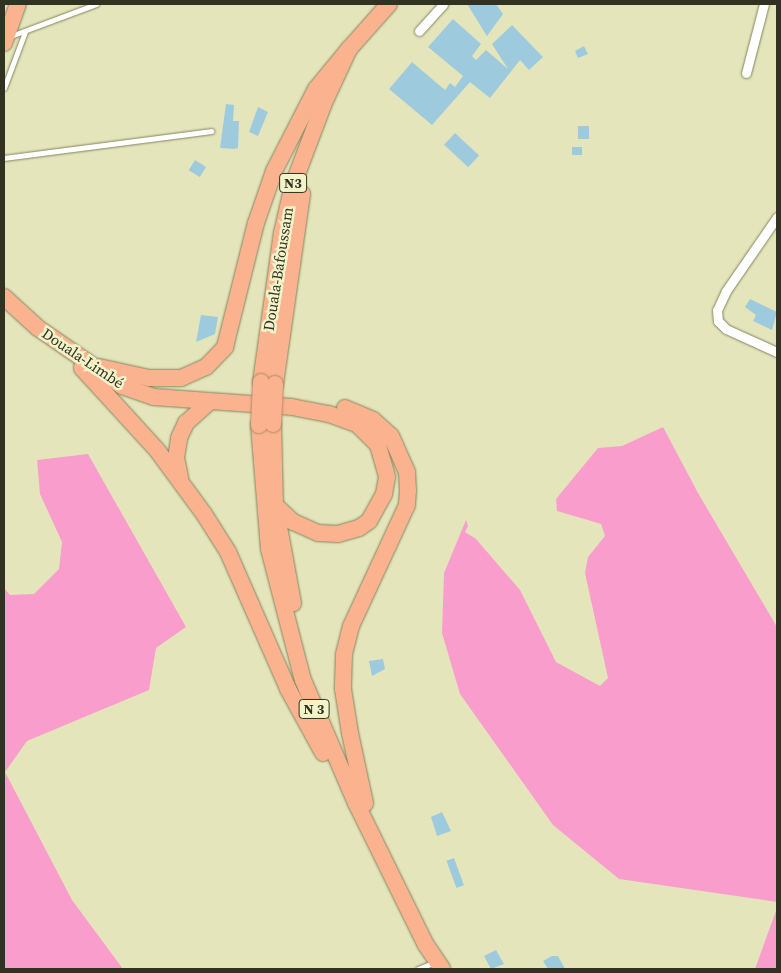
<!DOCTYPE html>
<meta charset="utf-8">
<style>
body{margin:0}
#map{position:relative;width:781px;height:973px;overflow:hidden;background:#e5e5bc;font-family:"Source Serif 4",serif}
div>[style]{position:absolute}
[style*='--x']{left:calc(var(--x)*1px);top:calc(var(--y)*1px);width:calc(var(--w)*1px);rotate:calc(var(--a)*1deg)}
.green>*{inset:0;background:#f99ecc}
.building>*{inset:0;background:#9ecade;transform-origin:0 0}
.roads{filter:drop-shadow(0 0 1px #84845e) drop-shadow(0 0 1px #84845e)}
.lane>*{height:4.5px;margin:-2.25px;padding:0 2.25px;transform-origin:2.25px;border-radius:2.25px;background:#fff}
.street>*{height:9px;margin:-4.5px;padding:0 4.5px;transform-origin:4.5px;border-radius:4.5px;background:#fff}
.highway>*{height:16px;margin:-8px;padding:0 8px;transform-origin:8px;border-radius:8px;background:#fab38e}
.bridges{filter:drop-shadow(0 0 1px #b48668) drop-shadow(0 0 1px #b48668)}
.highway-bridge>*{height:16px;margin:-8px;padding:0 8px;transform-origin:8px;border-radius:8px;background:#fab38e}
span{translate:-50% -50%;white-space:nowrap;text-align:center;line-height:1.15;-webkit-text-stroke:5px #f2f3c9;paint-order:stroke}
.shield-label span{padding:1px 4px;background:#f2f3c9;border:1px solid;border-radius:4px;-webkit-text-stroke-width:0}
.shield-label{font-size:14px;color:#323222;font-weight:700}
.street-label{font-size:15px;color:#323222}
.frame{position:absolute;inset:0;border:5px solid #323222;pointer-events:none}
</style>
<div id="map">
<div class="green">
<i style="clip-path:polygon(663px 427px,698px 493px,777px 627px,777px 902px,619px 879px,553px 825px,460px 694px,442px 633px,444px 573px,466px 520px,468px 526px,465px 532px,476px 539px,520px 590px,556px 662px,600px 686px,608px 678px,585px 573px,588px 557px,605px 536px,601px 524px,557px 511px,556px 499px,598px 448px,622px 446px)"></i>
<i style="clip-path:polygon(88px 454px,186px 627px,156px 648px,149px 690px,27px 741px,5px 772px,72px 900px,123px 969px,4px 969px,4px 588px,10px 595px,34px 594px,59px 569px,62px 542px,40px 494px,37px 460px)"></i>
<i style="clip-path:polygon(777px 908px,777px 969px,755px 969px)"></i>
</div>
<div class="building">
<i style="clip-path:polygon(467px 4px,496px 4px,503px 14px,487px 36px)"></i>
<i style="clip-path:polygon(453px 19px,481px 44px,472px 56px,476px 60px,486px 50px,508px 69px,492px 44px,512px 25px,543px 57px,529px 70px,520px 60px,490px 98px,470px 82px,432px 125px,389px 89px,412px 62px,445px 90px,450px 83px,455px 87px,463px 76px,428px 47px)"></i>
<i style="clip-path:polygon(584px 46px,588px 54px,578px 58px,575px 51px)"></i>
<i style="clip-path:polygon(226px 104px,234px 105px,233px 121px,239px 121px,238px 148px,234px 149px,220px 148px)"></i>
<i style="clip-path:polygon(258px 107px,268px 112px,258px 136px,249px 132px)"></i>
<i style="left:578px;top:126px;width:11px;height:13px"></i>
<i style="left:455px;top:133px;width:33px;height:16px;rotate:43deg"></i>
<i style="left:572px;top:147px;width:10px;height:8px"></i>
<i style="left:195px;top:160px;width:13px;height:12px;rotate:32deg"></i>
<i style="clip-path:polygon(750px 299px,777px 312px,772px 330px,753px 321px,756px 315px,745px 307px)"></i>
<i style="clip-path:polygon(201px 315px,218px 317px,215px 334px,196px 342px)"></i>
<i style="clip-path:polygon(383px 659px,385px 669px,372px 676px,369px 661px)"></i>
<i style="clip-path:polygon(442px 812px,451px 831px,437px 836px,431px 817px)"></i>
<i style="left:454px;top:858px;width:29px;height:8px;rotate:70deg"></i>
<i style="clip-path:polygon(496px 950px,504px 964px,491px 969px,484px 956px)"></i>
<i style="clip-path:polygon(552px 956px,558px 956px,565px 969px,548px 969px,543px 961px)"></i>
</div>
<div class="roads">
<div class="lane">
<i style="--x:11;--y:36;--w:91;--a:-20.6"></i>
<i style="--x:4;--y:88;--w:60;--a:-69.4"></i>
<i style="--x:4;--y:158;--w:209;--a:-7.4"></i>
<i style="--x:418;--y:969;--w:16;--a:-22"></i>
</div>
<div class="street">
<i style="--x:419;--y:31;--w:36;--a:-48"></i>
<i style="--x:746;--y:73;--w:71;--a:-75.4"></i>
<i style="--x:777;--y:217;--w:90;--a:124.6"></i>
<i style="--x:726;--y:291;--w:21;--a:115"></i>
<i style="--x:717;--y:310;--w:11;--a:85"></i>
<i style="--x:718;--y:321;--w:11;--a:45"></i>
<i style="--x:726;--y:329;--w:56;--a:24.3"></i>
</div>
<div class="highway">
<i style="--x:4;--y:43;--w:41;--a:-70.3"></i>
<i style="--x:4;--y:297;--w:46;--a:42.4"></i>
<i style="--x:38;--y:328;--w:102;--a:34.6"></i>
<i style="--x:122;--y:386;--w:34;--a:19"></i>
<i style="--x:154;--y:397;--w:138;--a:4.1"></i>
<i style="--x:292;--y:407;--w:38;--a:11"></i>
<i style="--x:329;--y:414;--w:30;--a:20"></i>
<i style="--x:357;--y:424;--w:30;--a:45"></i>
<i style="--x:378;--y:445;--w:33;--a:74"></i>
<i style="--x:387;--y:477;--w:17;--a:100"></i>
<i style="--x:384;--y:494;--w:31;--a:119"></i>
<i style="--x:369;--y:521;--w:12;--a:145"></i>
<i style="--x:359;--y:528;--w:22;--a:164"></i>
<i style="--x:338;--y:534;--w:20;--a:-177"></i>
<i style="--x:318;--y:533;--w:27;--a:-156"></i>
<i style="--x:293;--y:522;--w:25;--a:-137"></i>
<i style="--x:99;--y:367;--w:51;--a:12.4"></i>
<i style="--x:149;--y:378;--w:32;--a:0"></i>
<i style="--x:181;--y:378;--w:27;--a:-24"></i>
<i style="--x:206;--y:367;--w:28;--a:-46"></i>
<i style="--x:225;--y:347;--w:128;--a:-76"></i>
<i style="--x:256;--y:223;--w:55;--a:-70.9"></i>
<i style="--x:274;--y:171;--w:92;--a:-62.9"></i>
<i style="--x:316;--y:89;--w:52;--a:-50.5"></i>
<i style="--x:82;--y:368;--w:111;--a:47.6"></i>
<i style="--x:157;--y:450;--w:79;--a:53.7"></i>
<i style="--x:204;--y:514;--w:45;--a:57.7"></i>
<i style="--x:228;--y:552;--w:150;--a:66.3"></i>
<i style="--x:288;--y:689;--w:73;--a:61.3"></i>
<i style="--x:261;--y:382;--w:150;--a:-82"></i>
<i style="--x:282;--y:233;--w:49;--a:-77.1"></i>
<i style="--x:293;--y:185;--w:88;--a:-69.3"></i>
<i style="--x:324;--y:103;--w:60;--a:-65.2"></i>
<i style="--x:349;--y:49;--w:60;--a:-48.4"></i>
<i style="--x:275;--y:384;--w:192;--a:-81.9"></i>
<i style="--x:345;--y:408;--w:30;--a:23"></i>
<i style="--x:373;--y:420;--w:24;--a:42"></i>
<i style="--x:391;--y:436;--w:39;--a:66"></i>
<i style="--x:407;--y:472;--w:18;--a:87"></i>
<i style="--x:408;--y:490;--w:15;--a:94"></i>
<i style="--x:407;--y:505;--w:133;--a:114.8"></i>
<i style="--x:351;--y:626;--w:30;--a:104"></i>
<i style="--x:344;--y:655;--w:34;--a:92"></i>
<i style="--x:343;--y:689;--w:45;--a:81"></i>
<i style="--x:350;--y:733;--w:72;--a:77.9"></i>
<i style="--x:273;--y:424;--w:81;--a:88.6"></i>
<i style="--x:275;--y:505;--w:100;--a:79.6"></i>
<i style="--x:259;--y:425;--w:124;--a:85.4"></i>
<i style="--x:269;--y:549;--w:135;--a:75.5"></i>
<i style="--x:303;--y:680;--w:134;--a:66.7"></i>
<i style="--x:356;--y:803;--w:158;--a:63.8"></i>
<i style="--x:426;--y:945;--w:29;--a:56"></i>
<i style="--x:180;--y:477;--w:19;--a:-102"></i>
<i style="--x:176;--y:458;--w:20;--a:-81"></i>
<i style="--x:179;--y:438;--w:17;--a:-65"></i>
<i style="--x:186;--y:423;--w:31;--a:-42"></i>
</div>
</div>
<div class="bridges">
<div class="highway-bridge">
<i style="--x:273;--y:424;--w:40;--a:-87.1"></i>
<i style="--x:259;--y:425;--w:43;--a:-87.3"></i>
</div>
</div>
<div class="shield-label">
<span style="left:293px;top:183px">N3</span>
<span style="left:314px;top:709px">N 3</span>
</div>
<div class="street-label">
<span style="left:278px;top:269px;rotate:-81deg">Douala-Bafoussam</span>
<span style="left:83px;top:358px;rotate:34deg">Douala-Limbé</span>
</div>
<div class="frame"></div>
</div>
